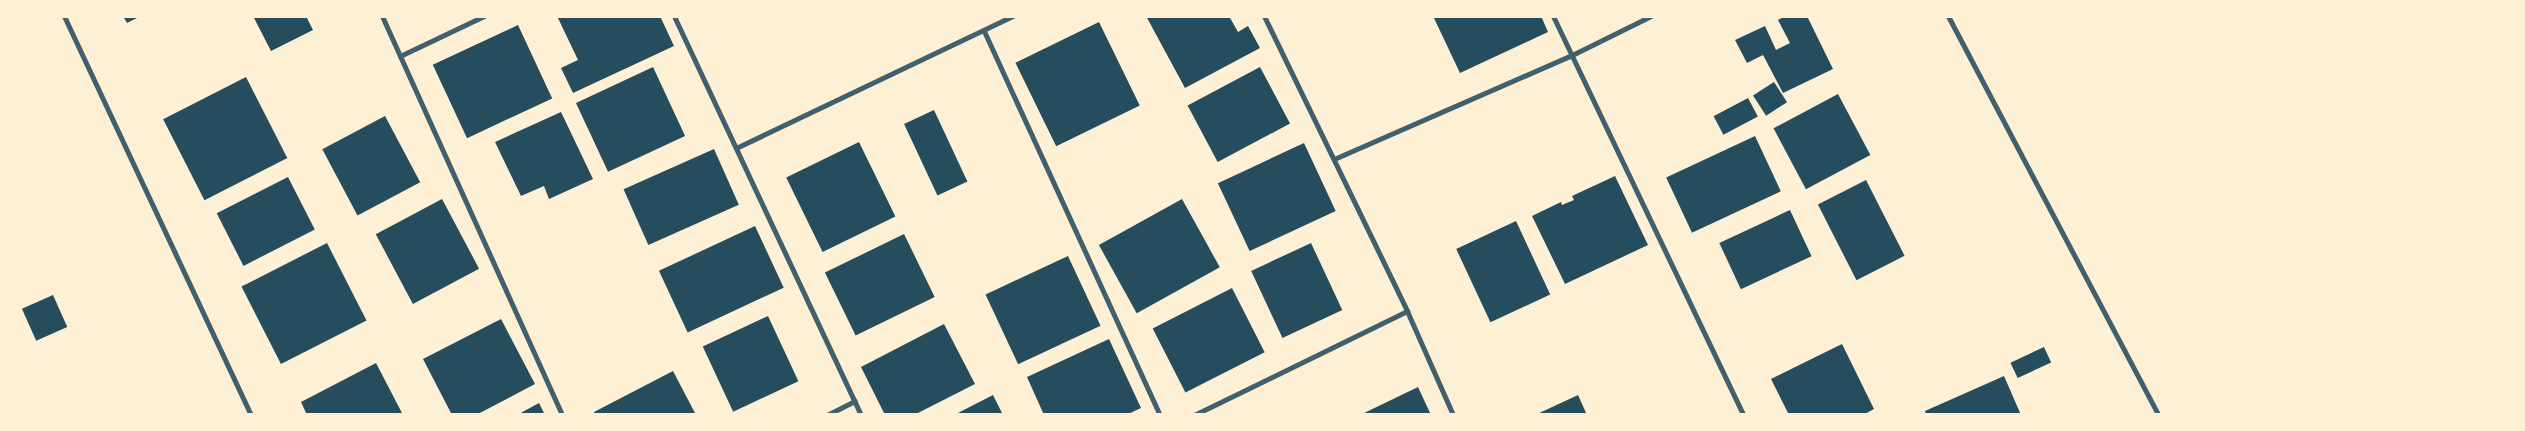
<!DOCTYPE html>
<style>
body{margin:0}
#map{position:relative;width:2525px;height:431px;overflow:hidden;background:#fdf0d5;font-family:Commissioner,sans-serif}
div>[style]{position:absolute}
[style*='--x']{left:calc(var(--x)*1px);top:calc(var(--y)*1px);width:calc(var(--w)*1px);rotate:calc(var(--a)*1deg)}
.building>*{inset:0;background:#264d5e;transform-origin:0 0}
.minor>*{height:5px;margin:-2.5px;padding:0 2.5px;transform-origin:2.5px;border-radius:2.5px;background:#3f606c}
span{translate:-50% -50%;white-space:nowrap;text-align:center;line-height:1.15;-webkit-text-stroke:5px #fdf0d5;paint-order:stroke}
.frame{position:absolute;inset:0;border:18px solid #fdf0d5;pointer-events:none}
</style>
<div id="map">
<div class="building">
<i style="clip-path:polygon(123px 16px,141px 16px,127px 23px)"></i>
<i style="clip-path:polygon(253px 16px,306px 16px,313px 30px,271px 51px)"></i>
<i style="clip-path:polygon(557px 16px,660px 16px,674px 46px,573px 93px,561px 68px,578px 60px)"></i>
<i style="clip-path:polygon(1146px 16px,1229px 16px,1238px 32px,1248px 26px,1260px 48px,1185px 88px)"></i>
<i style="clip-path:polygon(1433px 16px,1541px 16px,1548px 32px,1460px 73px)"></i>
<i style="clip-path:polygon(1785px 16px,1807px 16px,1833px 69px,1783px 93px,1763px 55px,1747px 63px,1735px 40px,1765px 26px,1776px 50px,1790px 43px,1778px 20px)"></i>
<i style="left:1099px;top:22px;width:93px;height:93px;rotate:64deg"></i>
<i style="left:518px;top:25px;width:81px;height:94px;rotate:65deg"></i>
<i style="left:653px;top:67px;width:76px;height:85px;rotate:65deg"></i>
<i style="left:1260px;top:67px;width:64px;height:82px;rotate:62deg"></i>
<i style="left:246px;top:77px;width:91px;height:93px;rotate:63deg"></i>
<i style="left:1774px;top:82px;width:24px;height:25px;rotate:57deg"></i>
<i style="left:1838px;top:94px;width:69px;height:73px;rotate:62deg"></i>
<i style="left:1748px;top:98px;width:21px;height:39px;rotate:62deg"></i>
<i style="left:934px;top:110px;width:79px;height:33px;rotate:65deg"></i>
<i style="clip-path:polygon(561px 112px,593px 179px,549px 199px,544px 186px,521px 196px,495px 142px)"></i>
<i style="left:385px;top:116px;width:75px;height:71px;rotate:62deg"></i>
<i style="left:1755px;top:136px;width:61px;height:98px;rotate:65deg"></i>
<i style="left:859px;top:142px;width:83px;height:81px;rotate:64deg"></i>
<i style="left:1304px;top:143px;width:75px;height:95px;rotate:65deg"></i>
<i style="left:714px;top:149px;width:61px;height:99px;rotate:66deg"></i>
<i style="clip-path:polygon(1615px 176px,1648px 245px,1565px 284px,1532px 216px,1561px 202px,1562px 205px,1574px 200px,1572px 196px)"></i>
<i style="left:288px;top:177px;width:59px;height:80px;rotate:63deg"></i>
<i style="left:1866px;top:180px;width:85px;height:54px;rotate:63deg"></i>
<i style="left:442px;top:199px;width:79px;height:75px;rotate:62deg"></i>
<i style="left:1182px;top:199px;width:78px;height:95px;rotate:61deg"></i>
<i style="left:1790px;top:210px;width:51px;height:78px;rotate:65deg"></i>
<i style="left:1516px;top:221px;width:81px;height:66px;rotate:65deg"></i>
<i style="left:755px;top:226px;width:68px;height:106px;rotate:65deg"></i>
<i style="left:904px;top:234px;width:70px;height:88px;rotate:64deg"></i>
<i style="left:327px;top:243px;width:87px;height:96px;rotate:63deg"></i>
<i style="left:1311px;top:243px;width:74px;height:66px;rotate:65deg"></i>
<i style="left:1068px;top:256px;width:77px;height:91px;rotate:65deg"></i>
<i style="left:1232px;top:288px;width:72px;height:89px;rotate:63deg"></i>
<i style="left:53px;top:295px;width:35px;height:34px;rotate:66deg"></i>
<i style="left:768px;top:316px;width:72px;height:72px;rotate:65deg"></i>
<i style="clip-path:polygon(501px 319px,535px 384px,476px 415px,452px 415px,423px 359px)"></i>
<i style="clip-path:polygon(944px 324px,975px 384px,914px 415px,885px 415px,861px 367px)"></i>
<i style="clip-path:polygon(1109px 339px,1141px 408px,1126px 415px,1044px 415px,1027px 377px)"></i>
<i style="clip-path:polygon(1842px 344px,1874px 409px,1863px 415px,1789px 415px,1771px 379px)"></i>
<i style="left:2044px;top:347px;width:17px;height:37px;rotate:65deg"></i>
<i style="clip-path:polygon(376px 363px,403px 415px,307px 415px,301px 402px)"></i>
<i style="clip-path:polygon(673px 371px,696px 415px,595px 415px,594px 412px)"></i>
<i style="clip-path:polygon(2004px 376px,2021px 415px,1926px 415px,1925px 411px)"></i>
<i style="clip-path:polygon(1418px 387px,1431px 415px,1360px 415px)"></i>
<i style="clip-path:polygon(993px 395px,1003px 415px,954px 415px)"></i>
<i style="clip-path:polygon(1578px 395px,1587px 415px,1535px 415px)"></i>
<i style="clip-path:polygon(539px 403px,545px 415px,517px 415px)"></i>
</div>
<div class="minor">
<i style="--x:64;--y:16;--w:441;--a:64.9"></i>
<i style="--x:382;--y:16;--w:438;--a:65.7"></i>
<i style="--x:674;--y:16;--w:441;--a:64.9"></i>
<i style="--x:1264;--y:16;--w:328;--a:64.1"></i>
<i style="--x:1407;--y:311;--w:114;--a:66.1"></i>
<i style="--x:1553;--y:16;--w:442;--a:64.5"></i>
<i style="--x:1948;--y:16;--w:451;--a:62.2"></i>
<i style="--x:984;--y:31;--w:422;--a:65.4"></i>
<i style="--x:400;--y:56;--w:93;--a:-25.5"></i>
<i style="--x:736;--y:148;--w:307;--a:-25.5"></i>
<i style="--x:1334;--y:159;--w:260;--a:-23.6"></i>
<i style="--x:1572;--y:55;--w:88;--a:-26.3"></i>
<i style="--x:827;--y:415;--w:31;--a:-27"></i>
<i style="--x:1194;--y:415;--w:237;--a:-26"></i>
</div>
<div class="frame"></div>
</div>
